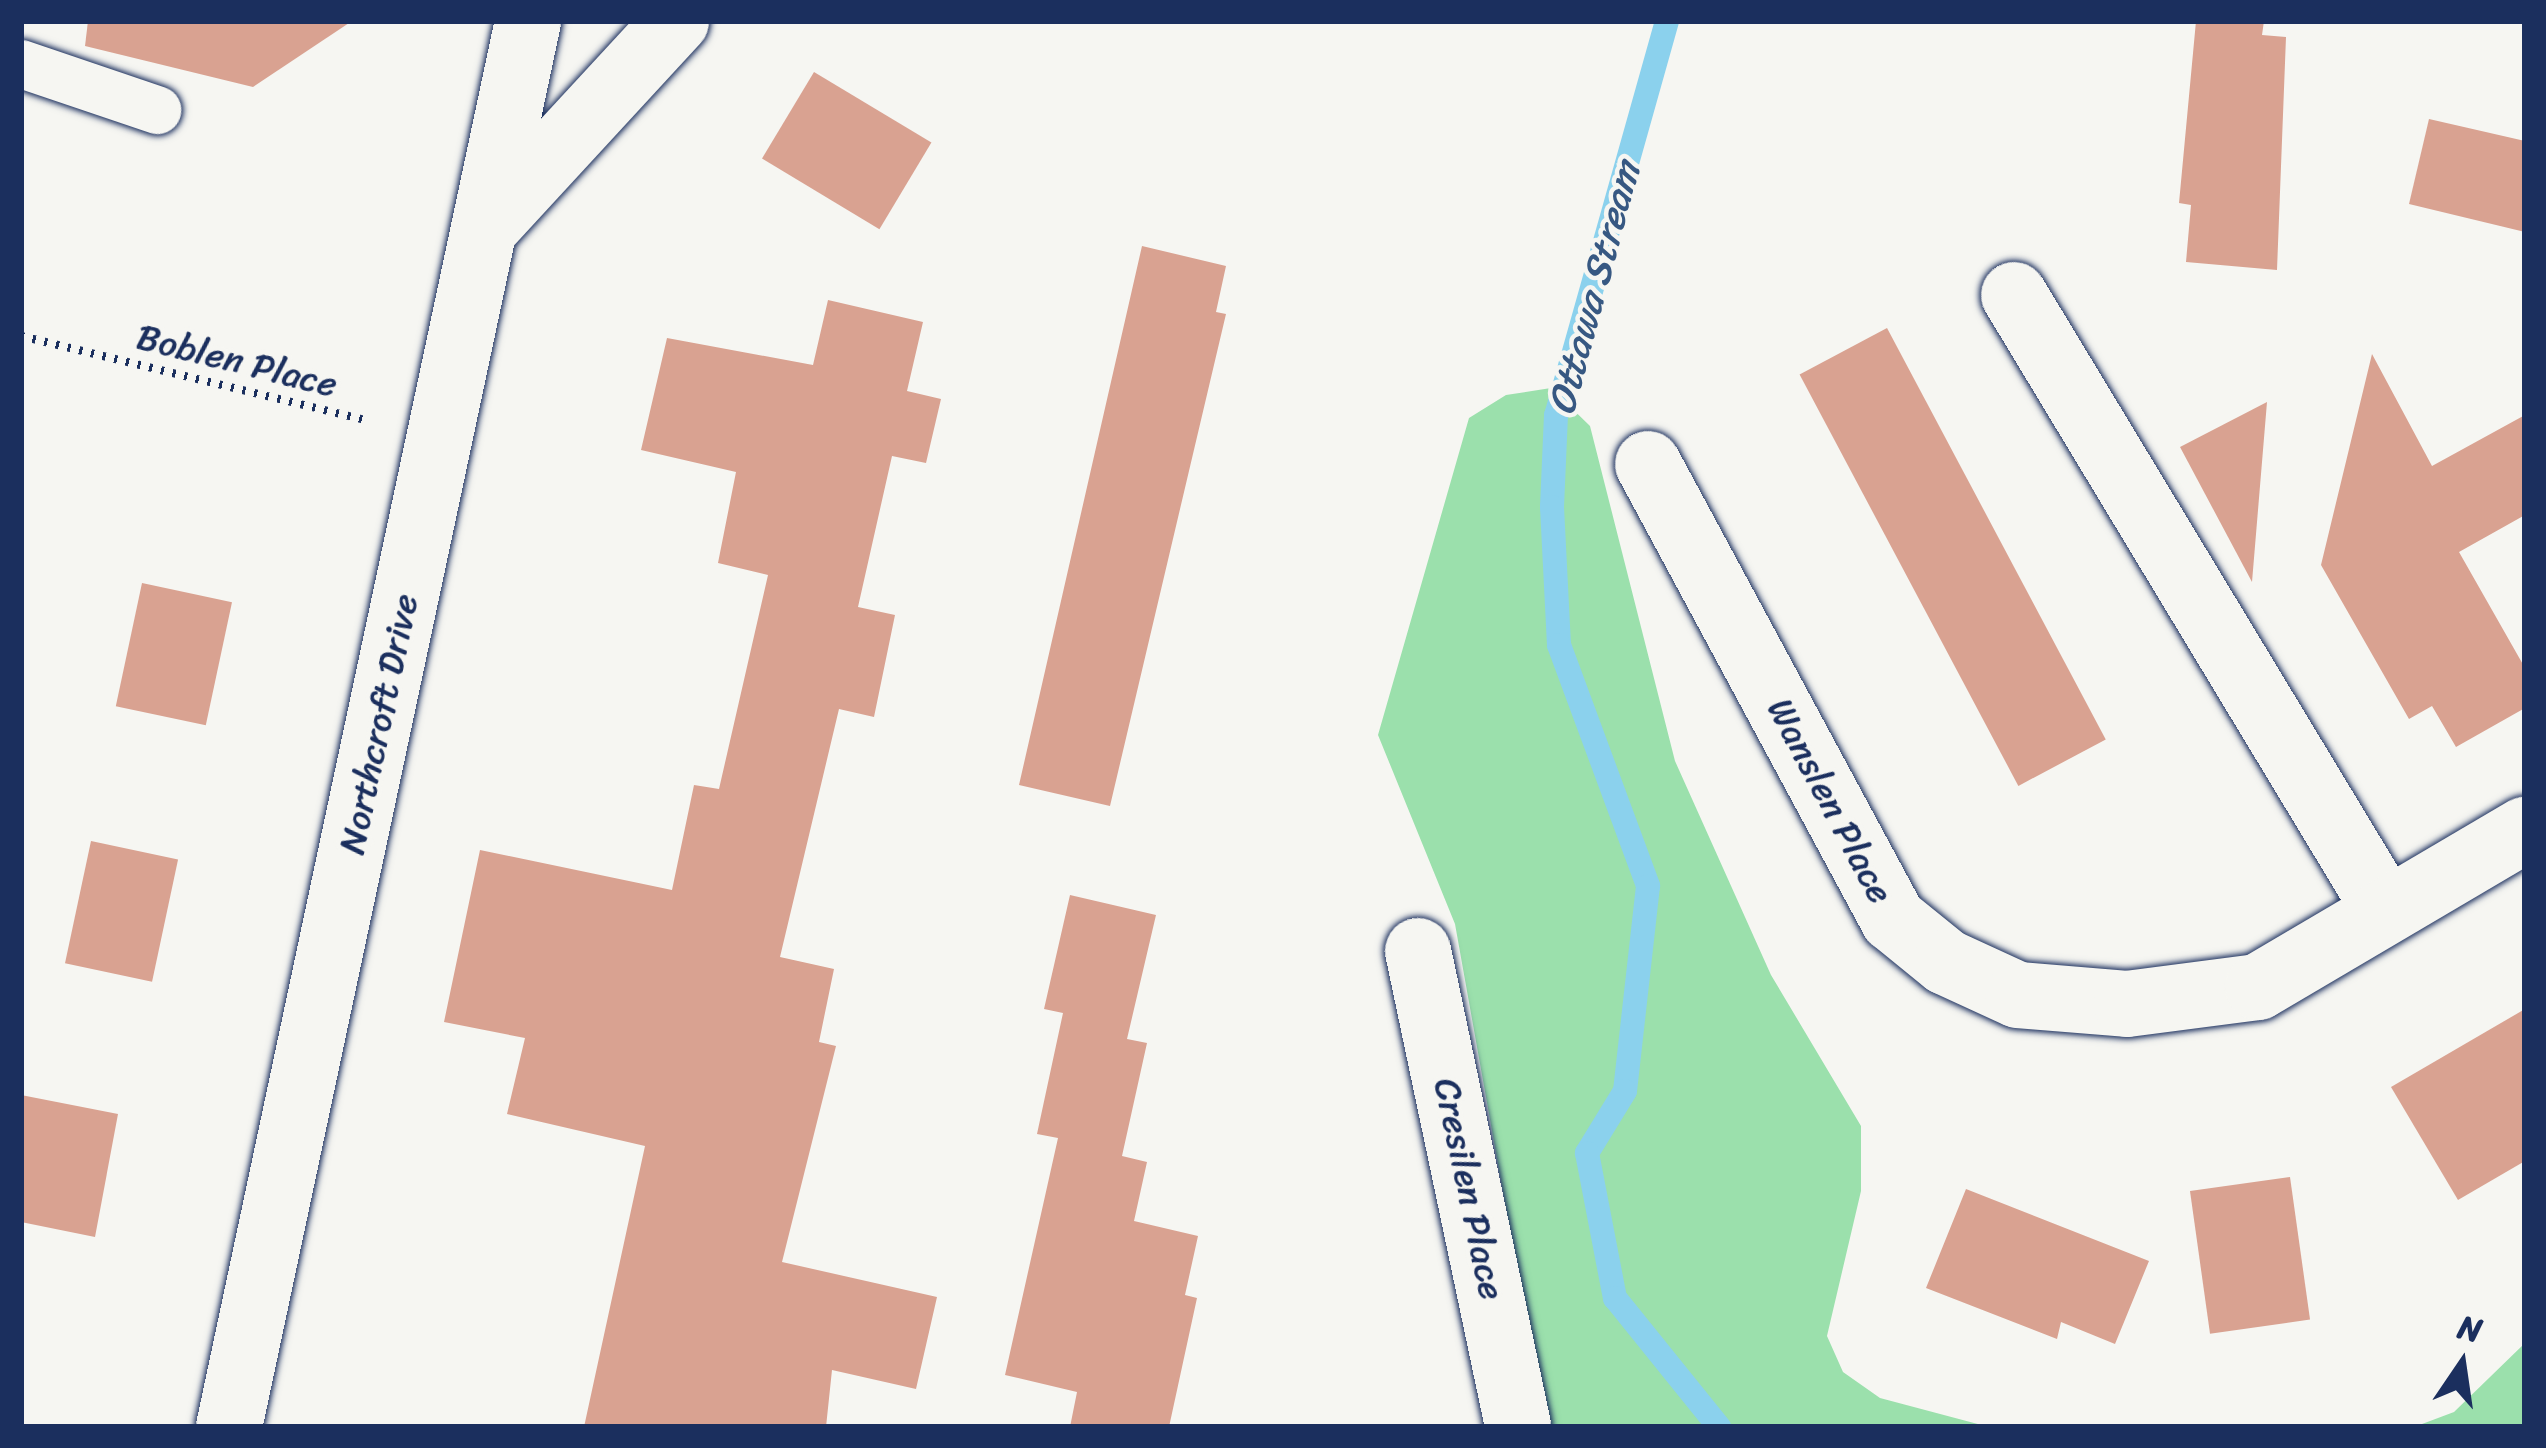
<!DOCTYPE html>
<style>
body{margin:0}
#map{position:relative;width:2546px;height:1448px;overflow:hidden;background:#f6f6f2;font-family:Sriracha,sans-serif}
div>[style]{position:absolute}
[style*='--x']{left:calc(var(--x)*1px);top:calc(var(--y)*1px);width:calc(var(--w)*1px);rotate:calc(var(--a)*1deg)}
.green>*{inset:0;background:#9be0ac}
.stream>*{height:24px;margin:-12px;padding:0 12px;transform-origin:12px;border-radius:12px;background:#8bd1ed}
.building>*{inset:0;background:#d9a291;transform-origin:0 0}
.path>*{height:8px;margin-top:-4px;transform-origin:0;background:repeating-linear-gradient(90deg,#1b2f5e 0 3px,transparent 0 12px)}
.roads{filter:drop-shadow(0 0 3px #1b2f5e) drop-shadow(0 0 3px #1b2f5e)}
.lane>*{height:48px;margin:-24px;padding:0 24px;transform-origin:24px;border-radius:24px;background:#f6f6f2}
.street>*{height:66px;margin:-33px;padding:0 33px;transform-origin:33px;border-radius:33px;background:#f6f6f2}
span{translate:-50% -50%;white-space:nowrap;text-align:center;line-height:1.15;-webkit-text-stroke:9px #f6f6f2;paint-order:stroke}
.street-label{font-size:36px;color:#1b2f5e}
.water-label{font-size:39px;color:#375882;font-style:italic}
.frame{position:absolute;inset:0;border:24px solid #1b2f5e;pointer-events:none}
.north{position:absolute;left:2402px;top:1304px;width:120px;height:120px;-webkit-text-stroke:9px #f6f6f2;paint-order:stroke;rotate:13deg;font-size:33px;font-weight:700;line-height:48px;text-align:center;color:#1b2f5e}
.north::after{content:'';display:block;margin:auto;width:42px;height:54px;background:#1b2f5e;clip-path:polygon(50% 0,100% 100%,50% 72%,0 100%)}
</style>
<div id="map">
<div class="green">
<i style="clip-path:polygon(1551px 388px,1590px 426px,1675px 761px,1771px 975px,1861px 1126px,1861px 1191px,1827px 1336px,1843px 1372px,1880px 1398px,1989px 1427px,1545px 1427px,1455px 924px,1378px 735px,1469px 418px,1506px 395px)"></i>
<i style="clip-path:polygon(2525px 1343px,2525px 1427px,2414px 1427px,2454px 1412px)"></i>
</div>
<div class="stream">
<i style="--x:1667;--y:21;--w:409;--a:105.7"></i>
<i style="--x:1556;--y:415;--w:92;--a:92.5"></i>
<i style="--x:1552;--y:507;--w:138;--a:87.1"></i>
<i style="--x:1559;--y:645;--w:257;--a:69.7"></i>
<i style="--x:1648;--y:886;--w:206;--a:96.4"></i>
<i style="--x:1625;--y:1091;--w:73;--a:121.5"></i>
<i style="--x:1587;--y:1153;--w:148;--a:79.1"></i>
<i style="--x:1615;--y:1298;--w:166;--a:51.1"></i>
</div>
<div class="building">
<i style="clip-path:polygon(88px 21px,352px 21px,253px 87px,85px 46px)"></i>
<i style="clip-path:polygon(2196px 21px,2264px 21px,2262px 35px,2286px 37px,2277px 270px,2186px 262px,2191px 205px,2179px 203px)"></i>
<i style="left:814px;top:72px;width:137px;height:101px;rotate:31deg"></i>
<i style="clip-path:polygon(2429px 119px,2525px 141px,2525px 232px,2409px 204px)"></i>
<i style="clip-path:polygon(1142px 246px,1226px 266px,1216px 312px,1226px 314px,1110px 806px,1019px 785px)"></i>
<i style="clip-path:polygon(828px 300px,923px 322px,907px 391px,941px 399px,926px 463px,892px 456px,858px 607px,895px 615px,874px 717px,839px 709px,780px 957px,834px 969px,819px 1042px,836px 1046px,782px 1262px,937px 1297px,916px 1389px,832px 1370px,826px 1427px,584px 1427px,645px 1146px,507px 1114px,525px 1038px,444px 1022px,480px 850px,672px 890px,694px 785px,719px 789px,768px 575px,718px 563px,736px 472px,641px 450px,667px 338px,813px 365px)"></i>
<i style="left:1887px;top:328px;width:466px;height:99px;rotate:62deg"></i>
<i style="clip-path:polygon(2372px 354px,2432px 466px,2525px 415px,2525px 515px,2459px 552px,2525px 668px,2525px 708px,2456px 747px,2432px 706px,2409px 719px,2321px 565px)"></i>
<i style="clip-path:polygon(2267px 402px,2252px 582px,2180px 447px)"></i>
<i style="left:142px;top:583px;width:92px;height:126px;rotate:12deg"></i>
<i style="left:91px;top:841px;width:89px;height:125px;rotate:12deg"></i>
<i style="clip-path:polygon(1070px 895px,1156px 915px,1127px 1039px,1147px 1043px,1122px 1156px,1147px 1162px,1134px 1221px,1198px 1236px,1185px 1295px,1197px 1298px,1169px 1427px,1070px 1427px,1077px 1392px,1005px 1375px,1058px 1138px,1037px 1134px,1063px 1013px,1044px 1009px)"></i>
<i style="clip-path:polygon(2525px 1009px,2525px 1161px,2458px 1200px,2391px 1087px)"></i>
<i style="clip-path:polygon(21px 1095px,118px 1114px,95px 1237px,21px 1222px)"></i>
<i style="left:2290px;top:1177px;width:144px;height:101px;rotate:82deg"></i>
<i style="clip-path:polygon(1966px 1189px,2149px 1261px,2115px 1344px,2061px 1322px,2057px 1339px,1926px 1288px)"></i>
</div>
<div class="path">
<i style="--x:21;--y:336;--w:358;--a:13.7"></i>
</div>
<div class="roads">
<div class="lane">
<i style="--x:21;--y:64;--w:144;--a:18.7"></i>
</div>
<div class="street">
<i style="--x:487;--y:226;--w:279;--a:-47.3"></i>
<i style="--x:2014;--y:295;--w:717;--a:58.86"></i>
<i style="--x:1648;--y:464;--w:517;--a:61.7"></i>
<i style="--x:1893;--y:919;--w:68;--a:39.1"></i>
<i style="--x:1946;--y:962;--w:79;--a:24.6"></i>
<i style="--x:2018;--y:995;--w:109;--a:4.7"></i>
<i style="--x:2127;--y:1004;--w:132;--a:-7.4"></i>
<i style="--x:2258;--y:987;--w:310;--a:-30.5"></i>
<i style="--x:1418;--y:951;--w:486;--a:78.1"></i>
<i style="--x:229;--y:1427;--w:1437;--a:-77.99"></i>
</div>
</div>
<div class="street-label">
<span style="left:237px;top:361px;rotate:14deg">Boblen Place</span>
<span style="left:379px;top:724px;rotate:-78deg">Northcroft Drive</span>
<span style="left:1830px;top:801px;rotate:62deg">Wanslen Place</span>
<span style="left:1469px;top:1189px;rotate:78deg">Cresilen Place</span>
</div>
<div class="water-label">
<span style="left:1594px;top:288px;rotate:-75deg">Ottawa Stream</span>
</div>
<div class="frame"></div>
<div class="north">N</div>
</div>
